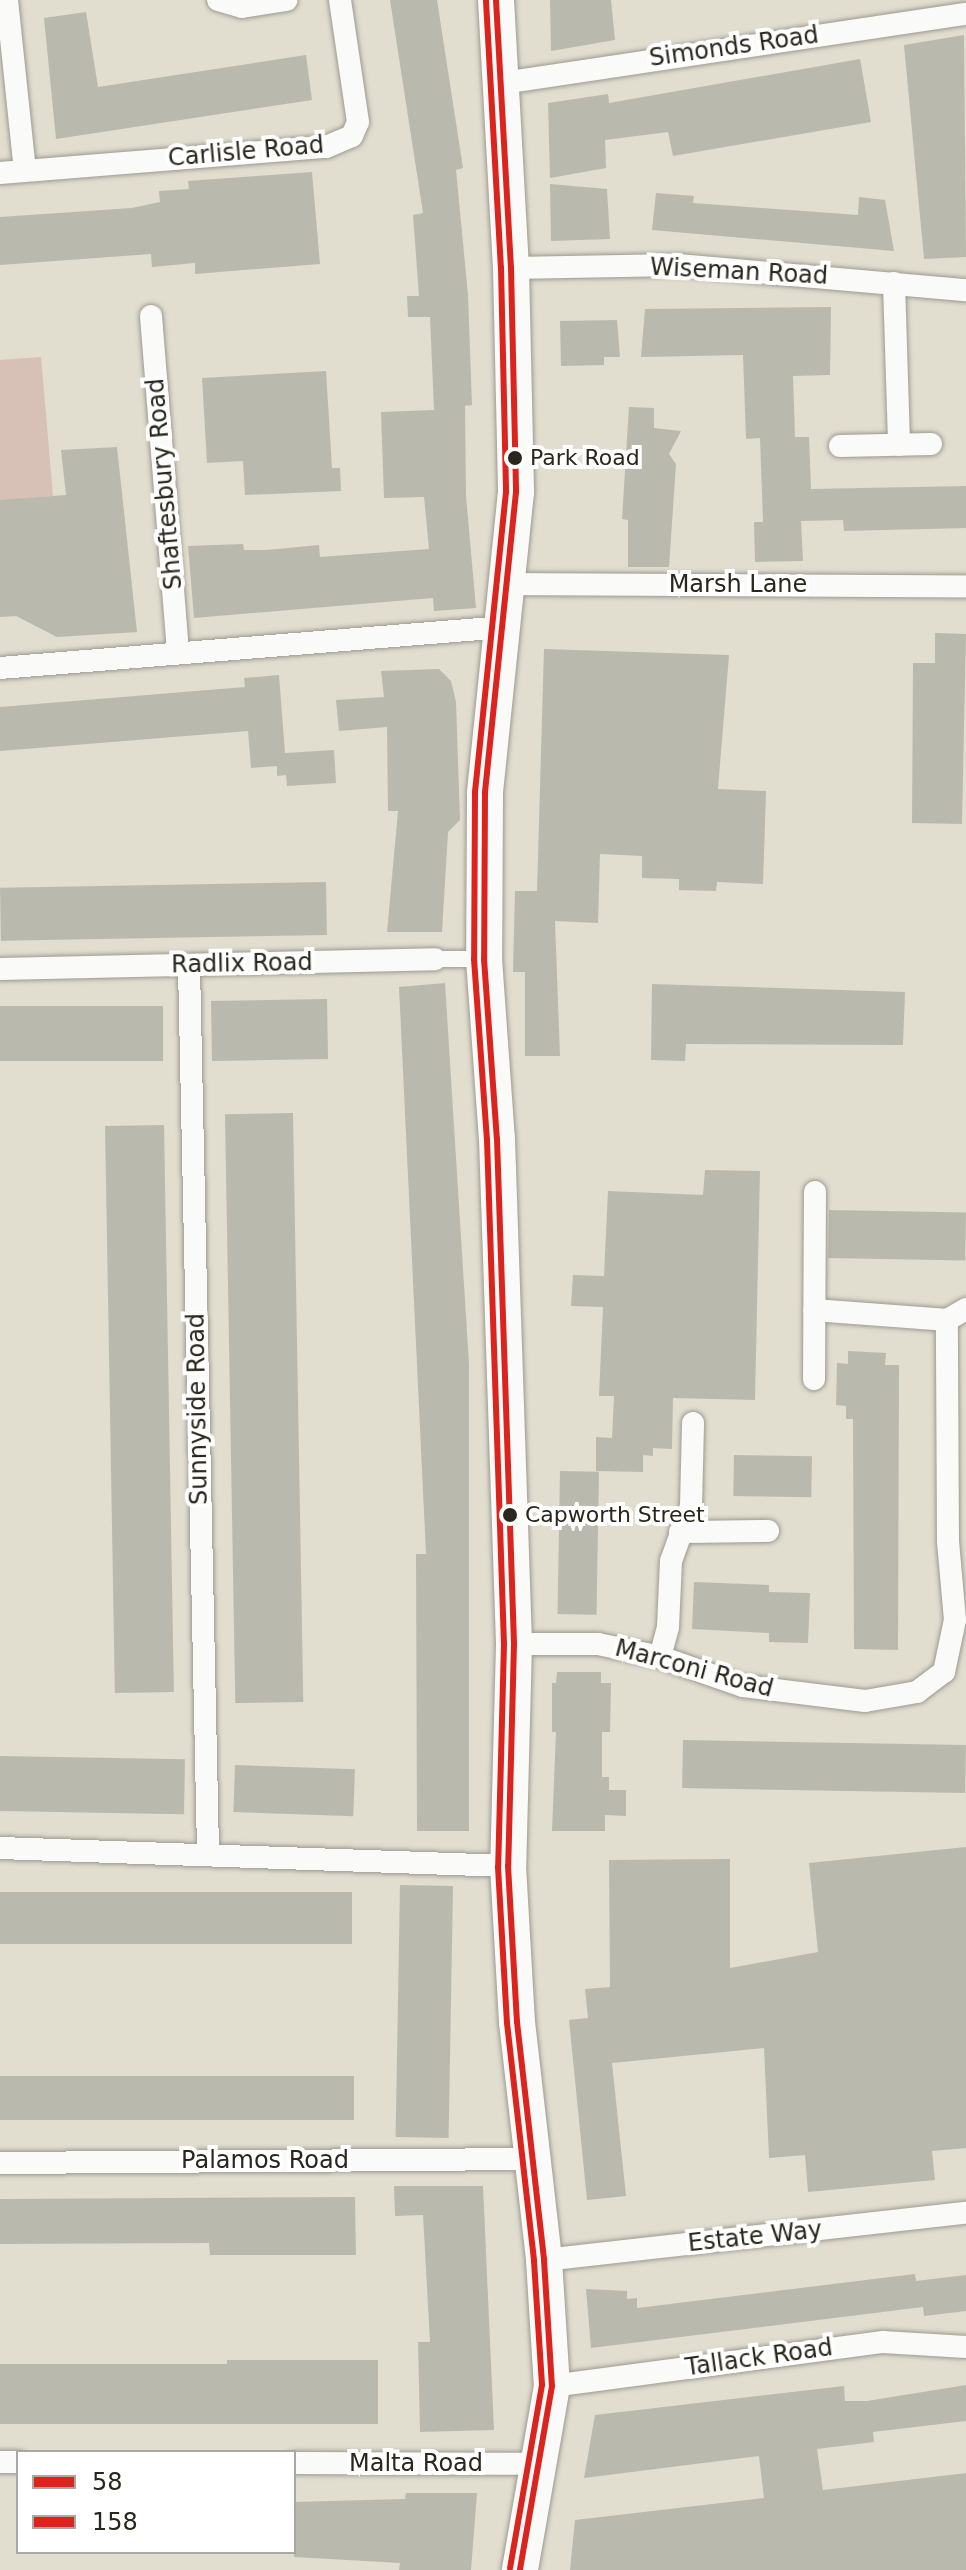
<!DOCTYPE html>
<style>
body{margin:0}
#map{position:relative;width:966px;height:2570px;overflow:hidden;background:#e1ddcf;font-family:"DejaVu Sans",sans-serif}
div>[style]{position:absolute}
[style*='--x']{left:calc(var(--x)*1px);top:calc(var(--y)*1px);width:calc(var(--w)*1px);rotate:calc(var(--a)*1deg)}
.green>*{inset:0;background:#d7c0b5}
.building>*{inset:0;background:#b9baad;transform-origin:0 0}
.roads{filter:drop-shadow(0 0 2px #9d9a90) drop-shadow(0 0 2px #9d9a90)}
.pedestrian>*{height:16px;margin:-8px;padding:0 8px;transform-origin:8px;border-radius:8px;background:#fafaf8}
.minor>*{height:22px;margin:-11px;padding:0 11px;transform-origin:11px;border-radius:11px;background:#fafaf8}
.primary>*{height:36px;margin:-18px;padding:0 18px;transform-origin:18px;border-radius:18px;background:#fafaf8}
.bus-1>*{height:6px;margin:-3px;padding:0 3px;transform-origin:3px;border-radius:3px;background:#dc241f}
.bus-2>*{height:6px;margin:-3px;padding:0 3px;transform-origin:3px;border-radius:3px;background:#dc241f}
.dots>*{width:22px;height:22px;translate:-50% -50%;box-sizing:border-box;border:4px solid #fff;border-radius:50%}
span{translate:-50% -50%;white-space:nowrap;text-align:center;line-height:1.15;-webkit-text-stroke:8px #fff;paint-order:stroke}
.bus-label{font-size:22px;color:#29261c}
.left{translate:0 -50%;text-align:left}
.street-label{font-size:24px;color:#29261c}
.legend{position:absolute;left:16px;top:2450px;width:280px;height:104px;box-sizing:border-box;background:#fff;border:2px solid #a9a8a4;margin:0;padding:10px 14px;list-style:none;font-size:24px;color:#29261c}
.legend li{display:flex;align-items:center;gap:16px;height:40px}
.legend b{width:40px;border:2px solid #a9a8a4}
</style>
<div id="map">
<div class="green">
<i style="clip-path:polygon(41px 357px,53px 496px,0 501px,0 360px)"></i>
</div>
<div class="building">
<i style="clip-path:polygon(390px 0,437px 0,463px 168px,456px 170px,468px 295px,472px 405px,465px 406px,466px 496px,476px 608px,434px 611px,433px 598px,194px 618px,188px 546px,243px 544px,244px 550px,267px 550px,319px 545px,320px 557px,429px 549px,424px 497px,384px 498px,381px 412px,434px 410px,430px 317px,408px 317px,407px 296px,419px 296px,413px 215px,423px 213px)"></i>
<i style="clip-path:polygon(550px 0,611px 0,615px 40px,551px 51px)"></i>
<i style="clip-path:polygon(86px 12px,98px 87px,306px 55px,312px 100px,56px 139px,44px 18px)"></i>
<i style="clip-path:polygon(964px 35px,966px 257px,924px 259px,904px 45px)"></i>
<i style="clip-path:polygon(860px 59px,871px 122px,673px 156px,668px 132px,605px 140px,606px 168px,550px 178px,548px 103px,608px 94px,609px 103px)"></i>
<i style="clip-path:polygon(312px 172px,320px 264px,195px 274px,195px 263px,152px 267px,151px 254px,0 265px,0 217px,132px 208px,160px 202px,159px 191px,189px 189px,188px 181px)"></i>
<i style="clip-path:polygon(550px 184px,607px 189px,610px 239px,551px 241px)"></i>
<i style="clip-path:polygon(656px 193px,694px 196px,693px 203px,858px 215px,859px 197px,885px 200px,894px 251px,652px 230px)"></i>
<i style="clip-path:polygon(831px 307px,830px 375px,793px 376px,795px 437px,809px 437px,811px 489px,966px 486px,966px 528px,844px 531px,843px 520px,801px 521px,803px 561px,755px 562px,754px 522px,763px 522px,760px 438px,746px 439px,743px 355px,641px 357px,645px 309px)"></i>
<i style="clip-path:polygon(617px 320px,620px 357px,604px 357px,604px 365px,561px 366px,560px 321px)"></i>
<i style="clip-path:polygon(326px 371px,332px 468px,340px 468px,341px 491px,245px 495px,243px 461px,207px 463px,202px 378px)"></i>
<i style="clip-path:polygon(629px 407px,654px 408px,654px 428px,681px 431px,669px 454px,676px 464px,669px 567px,628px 567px,628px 520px,622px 519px)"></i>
<i style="clip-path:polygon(117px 447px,137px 632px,57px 637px,16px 616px,0 617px,0 500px,66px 495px,61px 450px)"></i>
<i style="clip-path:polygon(935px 633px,966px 634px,962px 824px,912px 823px,913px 663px,935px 663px)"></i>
<i style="clip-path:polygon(544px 649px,729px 655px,718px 789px,766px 791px,763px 884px,717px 882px,716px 891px,679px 890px,679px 879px,642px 878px,642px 856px,600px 854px,598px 923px,555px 921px,560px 1056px,525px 1056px,525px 972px,513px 972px,515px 891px,537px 891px)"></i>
<i style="clip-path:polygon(439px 669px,451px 681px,456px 702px,460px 820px,448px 832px,442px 932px,387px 932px,398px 811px,388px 811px,387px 727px,339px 731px,336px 700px,384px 697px,381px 671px)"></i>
<i style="clip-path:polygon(279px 675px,285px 753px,334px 750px,336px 783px,287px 786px,286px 775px,277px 776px,277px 766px,251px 768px,248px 731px,0 751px,0 707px,245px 687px,244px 678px)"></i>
<i style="left:326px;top:882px;width:53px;height:326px;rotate:89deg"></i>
<i style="clip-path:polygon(445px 983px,469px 1364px,469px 1831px,417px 1831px,416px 1554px,426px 1554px,399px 987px)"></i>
<i style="clip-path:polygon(652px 984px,905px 992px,903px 1045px,686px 1044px,685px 1061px,651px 1060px)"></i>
<i style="left:327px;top:999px;width:60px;height:116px;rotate:89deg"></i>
<i style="left:163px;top:1006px;width:55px;height:163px;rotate:90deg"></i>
<i style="left:293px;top:1113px;width:589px;height:68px;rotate:89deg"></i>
<i style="left:164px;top:1125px;width:567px;height:59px;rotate:89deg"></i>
<i style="clip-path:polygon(705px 1170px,760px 1171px,755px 1400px,673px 1398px,672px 1449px,653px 1448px,653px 1456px,643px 1455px,643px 1472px,596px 1471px,596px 1437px,612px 1438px,614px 1396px,599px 1396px,603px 1307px,571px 1306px,573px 1275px,604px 1276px,608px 1191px,703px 1195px)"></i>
<i style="left:829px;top:1210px;width:137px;height:48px;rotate:1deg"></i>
<i style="clip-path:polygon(848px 1351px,886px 1353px,885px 1365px,899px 1365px,898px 1650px,854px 1649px,853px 1419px,846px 1419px,846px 1406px,836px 1405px,837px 1363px,848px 1364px)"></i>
<i style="left:734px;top:1455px;width:78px;height:41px;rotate:1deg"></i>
<i style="left:560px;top:1471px;width:39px;height:143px;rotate:1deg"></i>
<i style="clip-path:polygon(694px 1582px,769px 1585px,769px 1592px,810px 1593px,808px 1643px,769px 1642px,769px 1633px,692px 1629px)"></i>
<i style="clip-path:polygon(557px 1672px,601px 1672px,601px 1683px,611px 1683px,610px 1732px,602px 1732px,602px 1777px,609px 1777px,609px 1790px,626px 1790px,626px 1816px,605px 1815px,605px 1831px,552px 1831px,556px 1732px,552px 1732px,552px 1683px,556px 1683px)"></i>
<i style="left:683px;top:1740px;width:283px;height:48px;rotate:1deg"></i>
<i style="left:0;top:1756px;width:185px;height:55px;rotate:1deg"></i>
<i style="left:235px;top:1765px;width:120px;height:47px;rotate:2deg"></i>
<i style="clip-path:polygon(966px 1847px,966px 2148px,932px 2151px,935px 2180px,808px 2192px,805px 2155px,769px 2158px,764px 2048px,612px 2063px,626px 2196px,587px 2200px,569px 2020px,588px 2018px,585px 1989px,610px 1987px,609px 1860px,730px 1859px,730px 1968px,818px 1952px,809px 1863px)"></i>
<i style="left:400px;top:1885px;width:53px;height:252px;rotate:1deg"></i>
<i style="left:0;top:1892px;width:352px;height:52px"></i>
<i style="left:0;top:2076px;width:354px;height:44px"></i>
<i style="clip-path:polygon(394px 2186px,483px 2186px,494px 2430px,420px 2432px,418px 2342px,430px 2342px,423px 2215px,395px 2216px)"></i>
<i style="clip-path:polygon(355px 2197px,356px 2255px,210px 2255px,209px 2243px,0 2244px,0 2199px)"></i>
<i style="clip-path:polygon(915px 2274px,916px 2281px,966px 2275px,966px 2311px,924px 2316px,923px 2307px,591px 2348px,586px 2289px,627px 2291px,627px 2299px,637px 2298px,637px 2308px)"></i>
<i style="clip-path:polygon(227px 2360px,378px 2360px,378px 2424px,0 2424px,0 2364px,227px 2364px)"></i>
<i style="clip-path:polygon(966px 2385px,966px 2421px,873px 2432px,874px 2442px,817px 2449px,823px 2490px,966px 2473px,966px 2570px,570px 2570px,575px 2520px,764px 2498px,759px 2456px,584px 2478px,595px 2415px,844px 2386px,845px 2401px,867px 2401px)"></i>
<i style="clip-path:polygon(406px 2493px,477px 2493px,471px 2570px,399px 2570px,400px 2563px,294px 2557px,294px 2502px,405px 2499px)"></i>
</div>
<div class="roads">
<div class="pedestrian">
<i style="--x:435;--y:959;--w:49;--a:0"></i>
</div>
<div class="minor">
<i style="--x:7;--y:0;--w:171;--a:84"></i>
<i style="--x:218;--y:0;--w:25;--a:16"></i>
<i style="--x:242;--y:7;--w:45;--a:-9"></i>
<i style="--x:503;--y:83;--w:468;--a:-8.5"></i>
<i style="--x:0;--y:173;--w:327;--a:-4.6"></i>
<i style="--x:326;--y:147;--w:28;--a:-23"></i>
<i style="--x:352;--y:136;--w:15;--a:-67"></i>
<i style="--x:358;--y:122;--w:123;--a:-98.4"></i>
<i style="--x:511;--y:268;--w:167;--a:-1"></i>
<i style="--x:678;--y:265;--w:289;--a:5"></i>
<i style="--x:894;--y:283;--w:162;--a:88.2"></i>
<i style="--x:151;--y:316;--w:337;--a:85.4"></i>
<i style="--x:840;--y:446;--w:91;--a:-1.3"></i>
<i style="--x:510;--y:584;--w:456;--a:0.3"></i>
<i style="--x:0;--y:668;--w:506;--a:-4.65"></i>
<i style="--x:189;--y:966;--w:886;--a:88.77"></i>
<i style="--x:0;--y:969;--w:435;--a:-1.3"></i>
<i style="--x:947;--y:1320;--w:22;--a:-30"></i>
<i style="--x:814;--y:1379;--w:187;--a:-89.7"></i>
<i style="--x:680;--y:1532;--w:88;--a:-0.7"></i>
<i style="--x:514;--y:1644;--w:84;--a:0"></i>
<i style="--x:598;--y:1644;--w:63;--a:11.8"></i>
<i style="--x:660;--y:1657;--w:88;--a:19.3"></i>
<i style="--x:743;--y:1686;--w:123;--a:7"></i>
<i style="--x:865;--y:1701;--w:53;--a:-9.8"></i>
<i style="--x:917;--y:1692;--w:34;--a:-37"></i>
<i style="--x:944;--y:1672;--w:53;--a:-78.1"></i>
<i style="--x:955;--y:1620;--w:79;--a:-95.1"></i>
<i style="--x:948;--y:1541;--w:221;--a:-90.3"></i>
<i style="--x:947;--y:1320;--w:133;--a:-175.7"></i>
<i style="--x:660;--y:1657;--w:31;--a:-75"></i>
<i style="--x:668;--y:1627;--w:66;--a:-87.4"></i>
<i style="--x:671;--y:1561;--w:59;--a:-70"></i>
<i style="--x:691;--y:1506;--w:83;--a:-88.6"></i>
<i style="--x:0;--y:1848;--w:508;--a:2.03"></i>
<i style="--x:0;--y:2163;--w:531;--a:-0.43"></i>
<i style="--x:544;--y:2260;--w:425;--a:-6.4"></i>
<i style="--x:552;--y:2386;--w:334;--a:-7.6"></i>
<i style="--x:883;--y:2342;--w:83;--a:3.4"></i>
<i style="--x:0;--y:2462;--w:18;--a:0"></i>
<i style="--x:294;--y:2463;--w:245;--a:0.2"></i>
</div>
<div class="primary">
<i style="--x:496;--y:0;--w:268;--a:86.8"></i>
<i style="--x:511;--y:268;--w:224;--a:88.7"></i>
<i style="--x:516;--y:492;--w:303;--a:95.9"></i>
<i style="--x:485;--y:793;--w:166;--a:90.3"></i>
<i style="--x:484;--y:959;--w:180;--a:85.9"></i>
<i style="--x:497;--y:1139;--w:505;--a:88.07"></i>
<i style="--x:514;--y:1644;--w:222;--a:91.5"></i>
<i style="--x:508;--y:1866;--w:156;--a:86.7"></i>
<i style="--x:517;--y:2022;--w:240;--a:83.5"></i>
<i style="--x:544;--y:2260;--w:126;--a:86.4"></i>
<i style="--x:552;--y:2386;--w:187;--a:99.9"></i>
</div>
</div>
<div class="bus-1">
<i style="--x:496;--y:0;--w:268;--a:86.8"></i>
<i style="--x:511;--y:268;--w:224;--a:88.7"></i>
<i style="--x:516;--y:492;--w:303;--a:95.9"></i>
<i style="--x:485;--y:793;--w:166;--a:90.3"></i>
<i style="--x:484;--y:959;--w:180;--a:85.9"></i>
<i style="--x:497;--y:1139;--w:505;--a:88.07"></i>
<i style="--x:514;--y:1644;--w:222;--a:91.5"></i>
<i style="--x:508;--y:1866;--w:156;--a:86.7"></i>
<i style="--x:517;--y:2022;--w:240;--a:83.5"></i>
<i style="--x:544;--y:2260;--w:126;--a:86.4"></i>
<i style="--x:552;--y:2386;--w:187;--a:99.9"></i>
</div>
<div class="bus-2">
<i style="--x:486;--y:1;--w:267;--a:86.8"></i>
<i style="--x:501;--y:268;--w:224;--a:88.7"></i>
<i style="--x:506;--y:492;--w:302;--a:95.9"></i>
<i style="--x:475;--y:792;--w:167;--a:90.3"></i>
<i style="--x:474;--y:959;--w:181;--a:85.9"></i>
<i style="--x:487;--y:1140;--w:504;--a:88.07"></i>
<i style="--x:504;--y:1644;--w:223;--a:91.5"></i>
<i style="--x:498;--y:1867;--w:156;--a:86.7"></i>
<i style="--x:507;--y:2023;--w:240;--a:83.5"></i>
<i style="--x:534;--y:2261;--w:124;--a:86.3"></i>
<i style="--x:542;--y:2385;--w:186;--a:99.9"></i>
</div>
<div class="dots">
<i style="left:515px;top:458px;background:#29261c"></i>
<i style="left:510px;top:1515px;background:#29261c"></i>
</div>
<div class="bus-label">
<span class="left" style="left:530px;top:458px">Park Road</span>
<span class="left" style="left:525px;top:1515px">Capworth Street</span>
</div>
<div class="street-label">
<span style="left:734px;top:47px;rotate:-8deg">Simonds Road</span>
<span style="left:246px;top:152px;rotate:-5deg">Carlisle Road</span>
<span style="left:739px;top:272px;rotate:3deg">Wiseman Road</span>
<span style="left:165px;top:484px;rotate:-95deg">Shaftesbury Road</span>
<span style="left:738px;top:585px">Marsh Lane</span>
<span style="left:242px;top:964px;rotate:-1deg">Radlix Road</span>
<span style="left:198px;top:1409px;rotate:-91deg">Sunnyside Road</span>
<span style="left:694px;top:1669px;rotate:15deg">Marconi Road</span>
<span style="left:265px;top:2161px">Palamos Road</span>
<span style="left:755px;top:2237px;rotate:-6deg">Estate Way</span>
<span style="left:759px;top:2358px;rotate:-8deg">Tallack Road</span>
<span style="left:416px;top:2464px">Malta Road</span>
</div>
<ul class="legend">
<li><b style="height:10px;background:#dc241f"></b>58</li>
<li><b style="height:10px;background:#dc241f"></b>158</li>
</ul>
</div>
